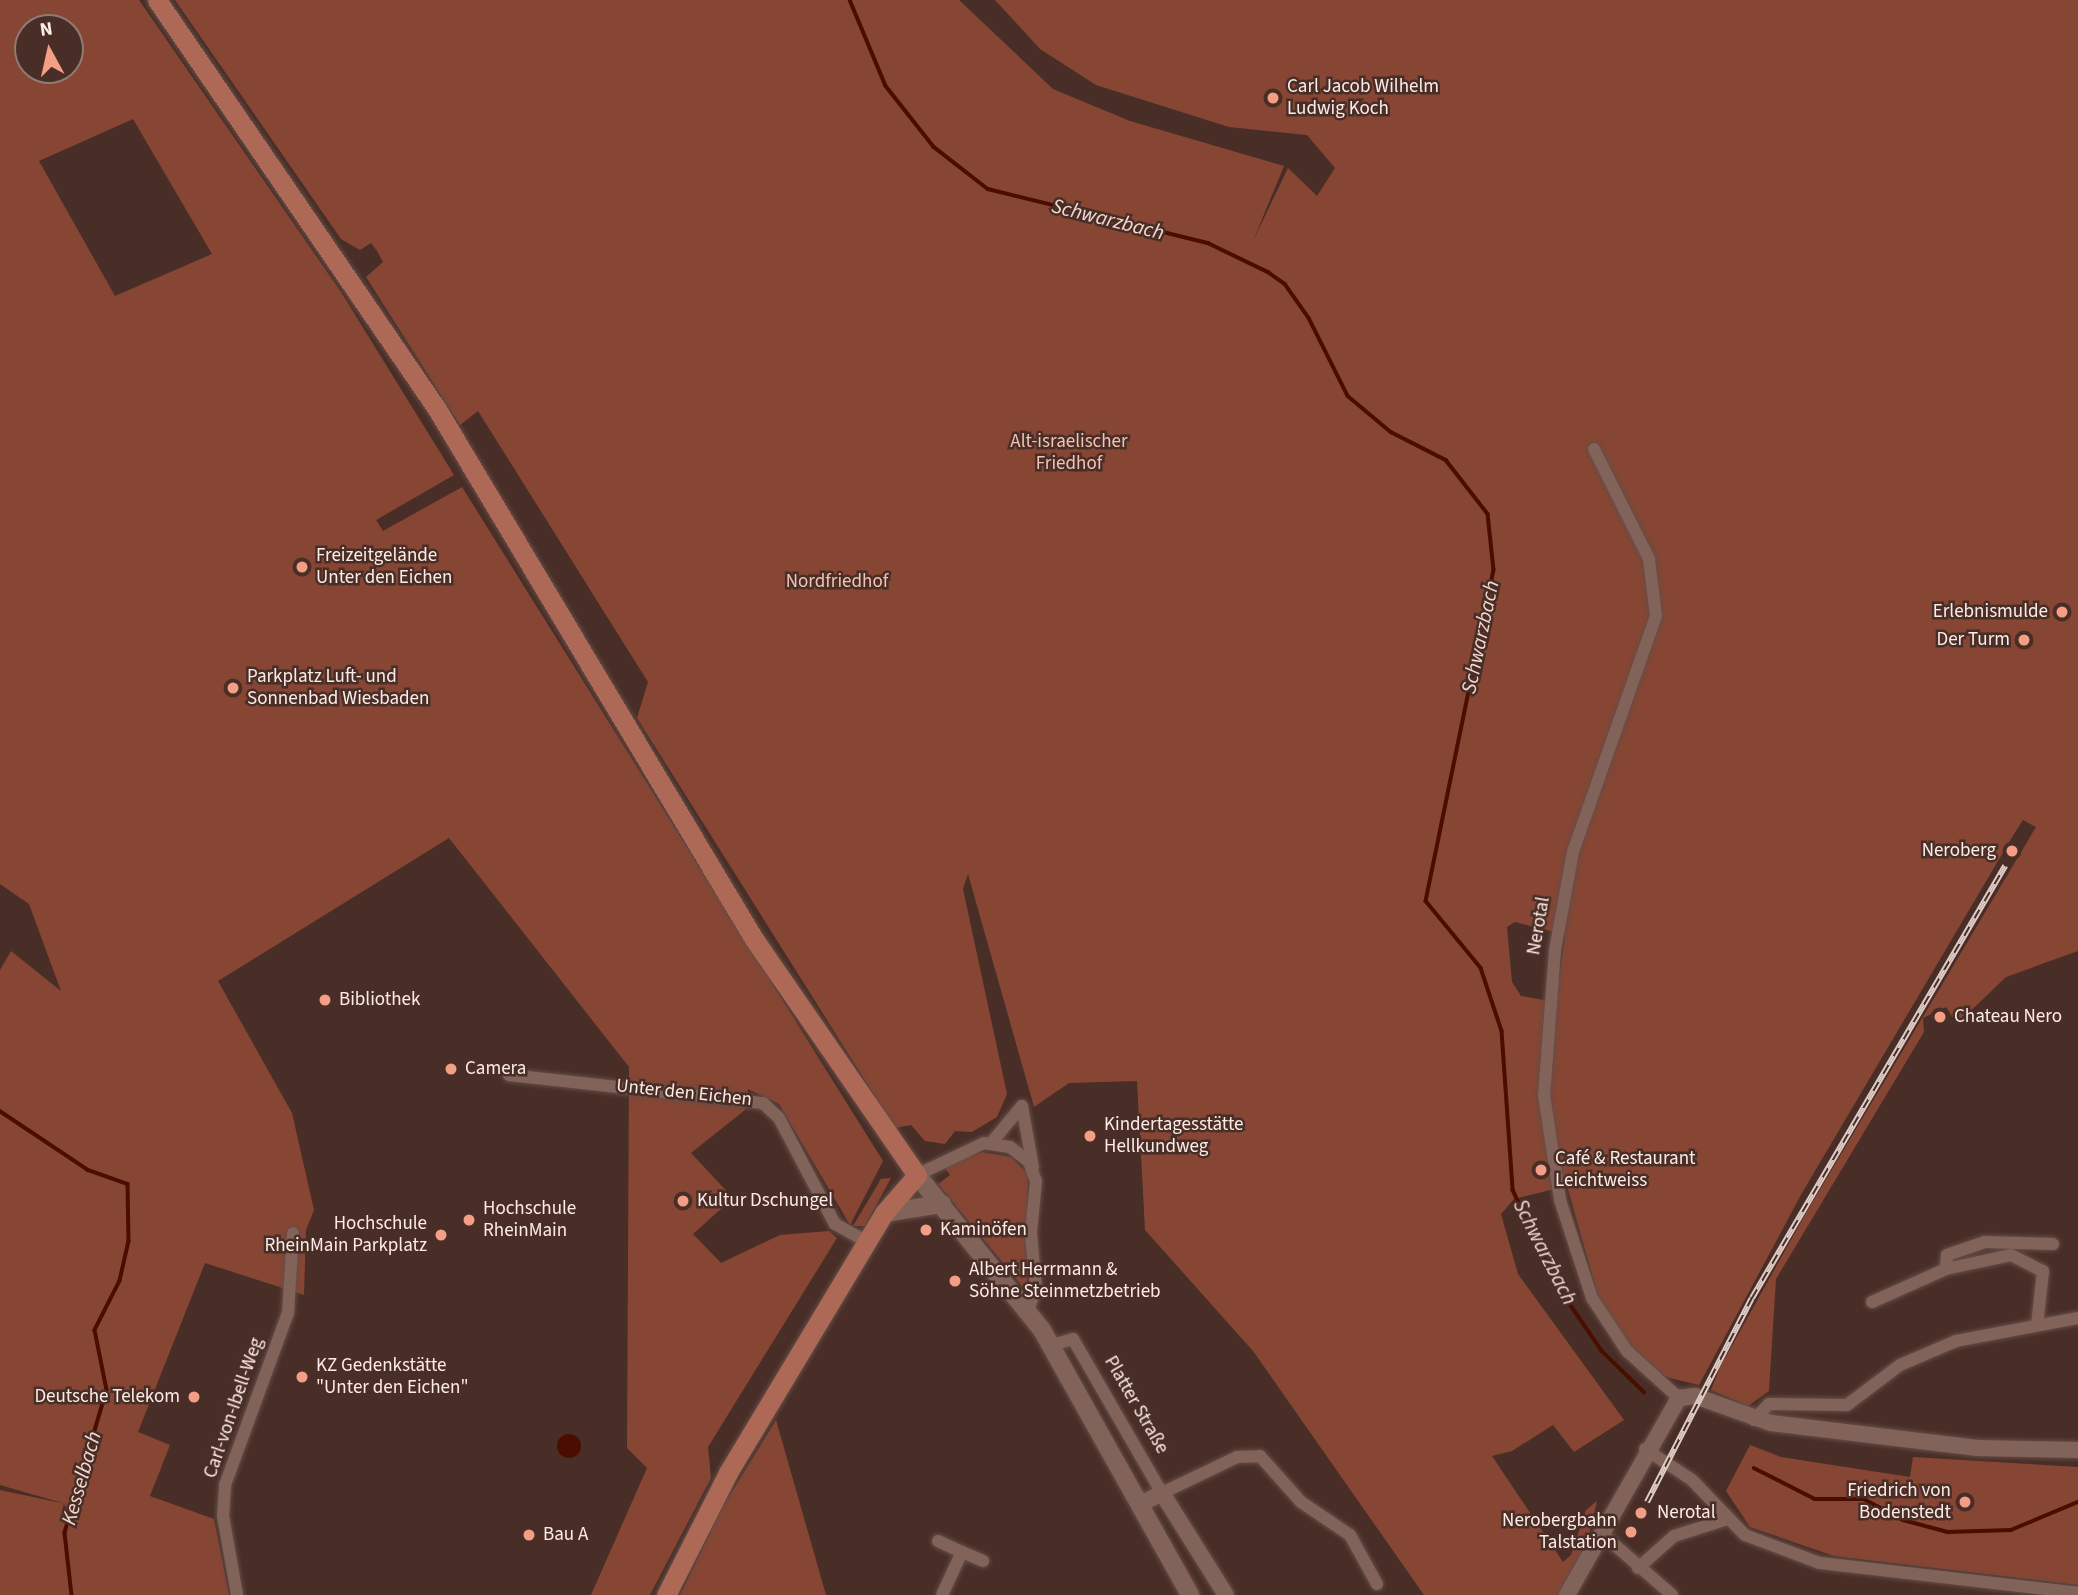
<!DOCTYPE html>
<meta charset="utf-8">
<style>
body{margin:0}
#map{position:relative;width:2078px;height:1595px;overflow:hidden;background:#492e27;font-family:"Source Sans 3",sans-serif}
div>[style]{position:absolute}
[style*='--x']{left:calc(var(--x)*1px);top:calc(var(--y)*1px);width:calc(var(--w)*1px);rotate:calc(var(--a)*1deg)}
.green>*{inset:0;background:#874633}
.water>*{inset:0;background:#4a0d00}
.round{border-radius:50%}
.stream>*{height:3.5px;margin:-1.75px;padding:0 1.75px;transform-origin:1.75px;border-radius:1.75px;background:#4a0d00}
.roads{filter:drop-shadow(0 0 2px #654d47) drop-shadow(0 0 2px #654d47)}
.minor>*{height:12px;margin:-6px;padding:0 6px;transform-origin:6px;border-radius:6px;background:#82635a}
.tertiary>*{height:16px;margin:-8px;padding:0 8px;transform-origin:8px;border-radius:8px;background:#82635a}
.secondary>*{height:18px;margin:-9px;padding:0 9px;transform-origin:9px;border-radius:9px;background:#82635a}
.primary>*{height:19px;margin:-9.5px;padding:0 9.5px;transform-origin:9.5px;border-radius:9.5px;background:#ad6955}
.rail>*{height:6px;margin-top:-3px;transform-origin:0;background:repeating-linear-gradient(90deg,#492e27 0 10px,#e0cdc8 0 20px);box-sizing:border-box;border-block:2px solid #e0cdc8}
.dots>*{width:19px;height:19px;translate:-50% -50%;box-sizing:border-box;border:4px solid #492e27;border-radius:50%}
span{translate:-50% -50%;white-space:nowrap;text-align:center;line-height:1.15;-webkit-text-stroke:5px #492e27;paint-order:stroke}
.poi-label{font-size:19px;color:#fdebe6}
.left{translate:0 -50%;text-align:left}
.right{translate:-100% -50%;text-align:right}
.park-label{font-size:19px;color:#f3c2b4}
.street-label{font-size:19px;color:#fdebe6}
.water-label{font-size:21px;color:#f3d9d2;font-style:italic}
.north{position:absolute;left:14px;top:14px;width:70px;height:70px;box-sizing:border-box;background:#492e27;border:2px solid #917a73;border-radius:50%;rotate:352deg;font-size:19px;font-weight:700;line-height:28px;text-align:center;color:#fdebe6}
.north::after{content:'';display:block;margin:auto;width:24px;height:32px;background:#f49e86;clip-path:polygon(50% 0,100% 100%,50% 72%,0 100%)}
</style>
<div id="map">
<div class="green">
<i style="clip-path:polygon(evenodd,0 0,139px 0,341px 292px,454px 475px,376px 520px,383px 531px,462px 487px,883px 1161px,850px 1225px,779px 1104px,748px 1089px,745px 1110px,691px 1153px,733px 1198px,693px 1234px,721px 1263px,780px 1235px,829px 1231px,837px 1238px,708px 1447px,711px 1478px,650px 1595px,591px 1595px,647px 1468px,627px 1448px,629px 1067px,449px 838px,218px 981px,292px 1113px,314px 1210px,306px 1230px,304px 1295px,205px 1263px,138px 1432px,170px 1445px,150px 1496px,214px 1519px,229px 1595px,0 1595px,0 1490px,66px 1504px,0 1485px,0 970px,11px 951px,61px 991px,29px 904px,0 884px,0 0,28px 28px,70px 28px,70px 70px,28px 70px,28px 28px,0 0,133px 119px,212px 254px,115px 296px,39px 161px,133px 119px)"></i>
<i style="clip-path:polygon(evenodd,175px 0,959px 0,1053px 89px,1130px 121px,1284px 166px,1253px 241px,1288px 168px,1317px 196px,1335px 168px,1307px 135px,1229px 127px,1096px 85px,1040px 49px,995px 0,2078px 0,2078px 951px,2006px 977px,1957px 1024px,1946px 1007px,1923px 1018px,1924px 1032px,1776px 1279px,1769px 1391px,1748px 1406px,1711px 1390px,1720px 1367px,1806px 1213px,2036px 827px,2023px 820px,2014px 834px,1802px 1193px,1699px 1385px,1666px 1377px,1626px 1345px,1602px 1310px,1567px 1186px,1514px 1199px,1501px 1214px,1518px 1274px,1624px 1420px,1574px 1452px,1553px 1425px,1512px 1451px,1492px 1456px,1563px 1562px,1571px 1555px,1586px 1510px,1597px 1501px,1586px 1549px,1559px 1595px,1424px 1595px,1253px 1351px,1145px 1230px,1137px 1081px,1069px 1083px,1034px 1107px,968px 874px,963px 889px,1007px 1094px,997px 1117px,972px 1132px,955px 1131px,945px 1144px,925px 1141px,911px 1125px,895px 1128px,637px 718px,648px 682px,478px 411px,460px 425px,366px 277px,383px 262px,377px 251px,371px 243px,360px 250px,341px 239px,175px 0,1515px 922px,1565px 935px,1556px 1002px,1521px 996px,1512px 982px,1507px 927px,1515px 922px)"></i>
<i style="clip-path:polygon(982px 1152px,1011px 1157px,1028px 1174px,1027px 1292px,938px 1184px,950px 1175px,943px 1166px)"></i>
<i style="clip-path:polygon(891px 1178px,865px 1226px,853px 1226px,881px 1179px)"></i>
<i style="clip-path:polygon(776px 1420px,826px 1595px,680px 1595px,722px 1508px)"></i>
<i style="clip-path:polygon(1750px 1445px,1781px 1457px,1910px 1477px,1913px 1457px,2078px 1467px,2078px 1585px,1834px 1556px,1750px 1527px,1726px 1491px)"></i>
</div>
<div class="water">
<i class="round" style="left:557px;top:1434px;width:24px;height:24px"></i>
</div>
<div class="stream">
<i style="--x:850;--y:0;--w:93;--a:67.3"></i>
<i style="--x:886;--y:86;--w:78;--a:51.8"></i>
<i style="--x:934;--y:147;--w:68;--a:37.9"></i>
<i style="--x:988;--y:189;--w:227;--a:13.8"></i>
<i style="--x:1208;--y:243;--w:67;--a:25.8"></i>
<i style="--x:1268;--y:272;--w:21;--a:35"></i>
<i style="--x:1285;--y:284;--w:42;--a:54.8"></i>
<i style="--x:1309;--y:318;--w:87;--a:63.4"></i>
<i style="--x:1348;--y:396;--w:56;--a:39.9"></i>
<i style="--x:1391;--y:432;--w:62;--a:27"></i>
<i style="--x:1446;--y:460;--w:68;--a:52.1"></i>
<i style="--x:1488;--y:514;--w:56;--a:83.9"></i>
<i style="--x:1494;--y:570;--w:338;--a:101.6"></i>
<i style="--x:1426;--y:901;--w:87;--a:50.6"></i>
<i style="--x:1481;--y:968;--w:66;--a:71.6"></i>
<i style="--x:1502;--y:1031;--w:159;--a:86"></i>
<i style="--x:1513;--y:1190;--w:105;--a:65.1"></i>
<i style="--x:1557;--y:1285;--w:80;--a:55.7"></i>
<i style="--x:1602;--y:1351;--w:59;--a:44.3"></i>
<i style="--x:0;--y:1111;--w:106;--a:33.8"></i>
<i style="--x:88;--y:1170;--w:42;--a:19.3"></i>
<i style="--x:128;--y:1184;--w:57;--a:89"></i>
<i style="--x:129;--y:1241;--w:41;--a:102.7"></i>
<i style="--x:120;--y:1281;--w:55;--a:117"></i>
<i style="--x:95;--y:1330;--w:61;--a:78.7"></i>
<i style="--x:107;--y:1390;--w:149;--a:106.4"></i>
<i style="--x:65;--y:1533;--w:62;--a:83.6"></i>
<i style="--x:1754;--y:1468;--w:68;--a:26.9"></i>
<i style="--x:1815;--y:1499;--w:49;--a:0"></i>
<i style="--x:1864;--y:1499;--w:44;--a:28.3"></i>
<i style="--x:1903;--y:1520;--w:47;--a:14.9"></i>
<i style="--x:1948;--y:1532;--w:63;--a:-1.8"></i>
<i style="--x:2011;--y:1530;--w:73;--a:-22.7"></i>
</div>
<div class="roads">
<div class="minor">
<i style="--x:1594;--y:449;--w:123;--a:63.4"></i>
<i style="--x:1649;--y:559;--w:57;--a:83"></i>
<i style="--x:1656;--y:616;--w:250;--a:109.4"></i>
<i style="--x:1573;--y:852;--w:100;--a:100.4"></i>
<i style="--x:1555;--y:950;--w:145;--a:94.3"></i>
<i style="--x:1544;--y:1095;--w:106;--a:81.3"></i>
<i style="--x:1560;--y:1200;--w:103;--a:71.9"></i>
<i style="--x:1592;--y:1298;--w:64;--a:56.6"></i>
<i style="--x:1627;--y:1351;--w:70;--a:42.1"></i>
<i style="--x:509;--y:1075;--w:256;--a:6.3"></i>
<i style="--x:763;--y:1103;--w:22;--a:43"></i>
<i style="--x:779;--y:1118;--w:120;--a:62.2"></i>
<i style="--x:835;--y:1224;--w:37;--a:29"></i>
<i style="--x:991;--y:1143;--w:48;--a:-50"></i>
<i style="--x:1022;--y:1106;--w:62;--a:79.8"></i>
<i style="--x:917;--y:1175;--w:74;--a:-25.5"></i>
<i style="--x:984;--y:1143;--w:26;--a:9"></i>
<i style="--x:1010;--y:1147;--w:24;--a:38"></i>
<i style="--x:1029;--y:1162;--w:20;--a:70"></i>
<i style="--x:1036;--y:1181;--w:52;--a:95.5"></i>
<i style="--x:1031;--y:1233;--w:56;--a:84.9"></i>
<i style="--x:1036;--y:1289;--w:22;--a:111"></i>
<i style="--x:1946;--y:1269;--w:14;--a:-86"></i>
<i style="--x:1947;--y:1255;--w:40;--a:-18.9"></i>
<i style="--x:1985;--y:1242;--w:68;--a:1.7"></i>
<i style="--x:1872;--y:1302;--w:81;--a:-24"></i>
<i style="--x:1946;--y:1269;--w:66;--a:-12.2"></i>
<i style="--x:2011;--y:1255;--w:36;--a:27"></i>
<i style="--x:2043;--y:1271;--w:54;--a:96.3"></i>
<i style="--x:1052;--y:1345;--w:22;--a:-16"></i>
<i style="--x:1073;--y:1339;--w:178;--a:60"></i>
<i style="--x:1162;--y:1493;--w:83;--a:-25.6"></i>
<i style="--x:1237;--y:1457;--w:23;--a:-2"></i>
<i style="--x:1260;--y:1456;--w:62;--a:48.3"></i>
<i style="--x:1301;--y:1502;--w:59;--a:34"></i>
<i style="--x:1350;--y:1535;--w:56;--a:61.1"></i>
<i style="--x:1754;--y:1420;--w:22;--a:-47"></i>
<i style="--x:1769;--y:1404;--w:78;--a:0.7"></i>
<i style="--x:1847;--y:1405;--w:66;--a:-37"></i>
<i style="--x:1900;--y:1365;--w:61;--a:-23.2"></i>
<i style="--x:1956;--y:1341;--w:124;--a:-10.7"></i>
<i style="--x:1645;--y:1449;--w:56;--a:33.4"></i>
<i style="--x:1692;--y:1480;--w:76;--a:46.1"></i>
<i style="--x:1745;--y:1535;--w:80;--a:20.5"></i>
<i style="--x:1820;--y:1563;--w:260;--a:6.6"></i>
<i style="--x:1601;--y:1533;--w:94;--a:41.1"></i>
<i style="--x:938;--y:1541;--w:26;--a:25"></i>
<i style="--x:962;--y:1552;--w:47;--a:114.9"></i>
<i style="--x:962;--y:1552;--w:23;--a:23"></i>
<i style="--x:1638;--y:1568;--w:48;--a:-41.6"></i>
<i style="--x:1674;--y:1536;--w:57;--a:-17.5"></i>
<i style="--x:237;--y:1595;--w:80;--a:-100"></i>
<i style="--x:223;--y:1516;--w:31;--a:-86"></i>
<i style="--x:225;--y:1485;--w:183;--a:-69.9"></i>
<i style="--x:288;--y:1313;--w:80;--a:-86.4"></i>
</div>
<div class="tertiary">
<i style="--x:1141;--y:1504;--w:24;--a:-28"></i>
<i style="--x:1162;--y:1493;--w:120;--a:57.9"></i>
<i style="--x:1567;--y:1595;--w:227;--a:-60.4"></i>
<i style="--x:1679;--y:1398;--w:16;--a:-7"></i>
<i style="--x:1695;--y:1396;--w:81;--a:19.6"></i>
<i style="--x:1771;--y:1423;--w:208;--a:6.9"></i>
<i style="--x:1977;--y:1448;--w:101;--a:1.1"></i>
</div>
<div class="secondary">
<i style="--x:917;--y:1175;--w:199;--a:51.1"></i>
<i style="--x:1042;--y:1330;--w:304;--a:60.8"></i>
<i style="--x:884;--y:1213;--w:59;--a:-8.8"></i>
</div>
<div class="primary">
<i style="--x:157;--y:0;--w:496;--a:55.6"></i>
<i style="--x:437;--y:409;--w:618;--a:59.12"></i>
<i style="--x:754;--y:939;--w:287;--a:55.4"></i>
<i style="--x:917;--y:1175;--w:50;--a:131"></i>
<i style="--x:884;--y:1213;--w:303;--a:121"></i>
<i style="--x:728;--y:1473;--w:137;--a:116.9"></i>
</div>
</div>
<div class="rail">
<i style="--x:1647;--y:1502;--w:229;--a:-62.8"></i>
<i style="--x:1752;--y:1298;--w:501;--a:-59.64"></i>
</div>
<div class="dots">
<i style="left:1273px;top:98px;background:#f49e86"></i>
<i style="left:302px;top:567px;background:#f49e86"></i>
<i style="left:2062px;top:612px;background:#f49e86"></i>
<i style="left:2024px;top:640px;background:#f49e86"></i>
<i style="left:233px;top:688px;background:#f49e86"></i>
<i style="left:2012px;top:851px;background:#f49e86"></i>
<i style="left:325px;top:1000px;background:#f49e86"></i>
<i style="left:1940px;top:1017px;background:#f49e86"></i>
<i style="left:451px;top:1069px;background:#f49e86"></i>
<i style="left:1090px;top:1136px;background:#f49e86"></i>
<i style="left:1541px;top:1170px;background:#f49e86"></i>
<i style="left:683px;top:1201px;background:#f49e86"></i>
<i style="left:469px;top:1220px;background:#f49e86"></i>
<i style="left:926px;top:1230px;background:#f49e86"></i>
<i style="left:441px;top:1235px;background:#f49e86"></i>
<i style="left:955px;top:1281px;background:#f49e86"></i>
<i style="left:302px;top:1377px;background:#f49e86"></i>
<i style="left:194px;top:1397px;background:#f49e86"></i>
<i style="left:1965px;top:1502px;background:#f49e86"></i>
<i style="left:1641px;top:1513px;background:#f49e86"></i>
<i style="left:1631px;top:1532px;background:#f49e86"></i>
<i style="left:529px;top:1535px;background:#f49e86"></i>
</div>
<div class="poi-label">
<span class="left" style="left:1287px;top:98px">Carl Jacob Wilhelm<br>Ludwig Koch</span>
<span class="left" style="left:316px;top:567px">Freizeitgelände<br>Unter den Eichen</span>
<span class="right" style="left:2048px;top:612px">Erlebnismulde</span>
<span class="right" style="left:2010px;top:640px">Der Turm</span>
<span class="left" style="left:247px;top:688px">Parkplatz Luft- und<br>Sonnenbad Wiesbaden</span>
<span class="right" style="left:1996px;top:851px">Neroberg</span>
<span class="left" style="left:339px;top:1000px">Bibliothek</span>
<span class="left" style="left:1954px;top:1017px">Chateau Nero</span>
<span class="left" style="left:465px;top:1069px">Camera</span>
<span class="left" style="left:1104px;top:1136px">Kindertagesstätte<br>Hellkundweg</span>
<span class="left" style="left:1555px;top:1170px">Café &amp; Restaurant<br>Leichtweiss</span>
<span class="left" style="left:697px;top:1201px">Kultur Dschungel</span>
<span class="left" style="left:483px;top:1220px">Hochschule<br>RheinMain</span>
<span class="right" style="left:427px;top:1235px">Hochschule<br>RheinMain Parkplatz</span>
<span class="left" style="left:940px;top:1230px">Kaminöfen</span>
<span class="left" style="left:969px;top:1281px">Albert Herrmann &amp;<br>Söhne Steinmetzbetrieb</span>
<span class="left" style="left:316px;top:1377px">KZ Gedenkstätte<br>"Unter den Eichen"</span>
<span class="right" style="left:180px;top:1397px">Deutsche Telekom</span>
<span class="right" style="left:1951px;top:1502px">Friedrich von<br>Bodenstedt</span>
<span class="left" style="left:1657px;top:1513px">Nerotal</span>
<span class="right" style="left:1617px;top:1532px">Nerobergbahn<br>Talstation</span>
<span class="left" style="left:543px;top:1535px">Bau A</span>
</div>
<div class="park-label">
<span style="left:1069px;top:453px">Alt-israelischer<br>Friedhof</span>
<span style="left:837px;top:582px">Nordfriedhof</span>
</div>
<div class="street-label">
<span style="left:1539px;top:926px;rotate:-80deg">Nerotal</span>
<span style="left:684px;top:1093px;rotate:6deg">Unter den Eichen</span>
<span style="left:1136px;top:1405px;rotate:60deg">Platter Straße</span>
<span style="left:234px;top:1408px;rotate:-71deg">Carl-von-Ibell-Weg</span>
</div>
<div class="water-label">
<span style="left:1108px;top:219px;rotate:14deg">Schwarzbach</span>
<span style="left:1480px;top:637px;rotate:-78deg">Schwarzbach</span>
<span style="left:1545px;top:1252px;rotate:63deg">Schwarzbach</span>
<span style="left:81px;top:1478px;rotate:-74deg">Kesselbach</span>
</div>
<div class="north">N</div>
</div>
